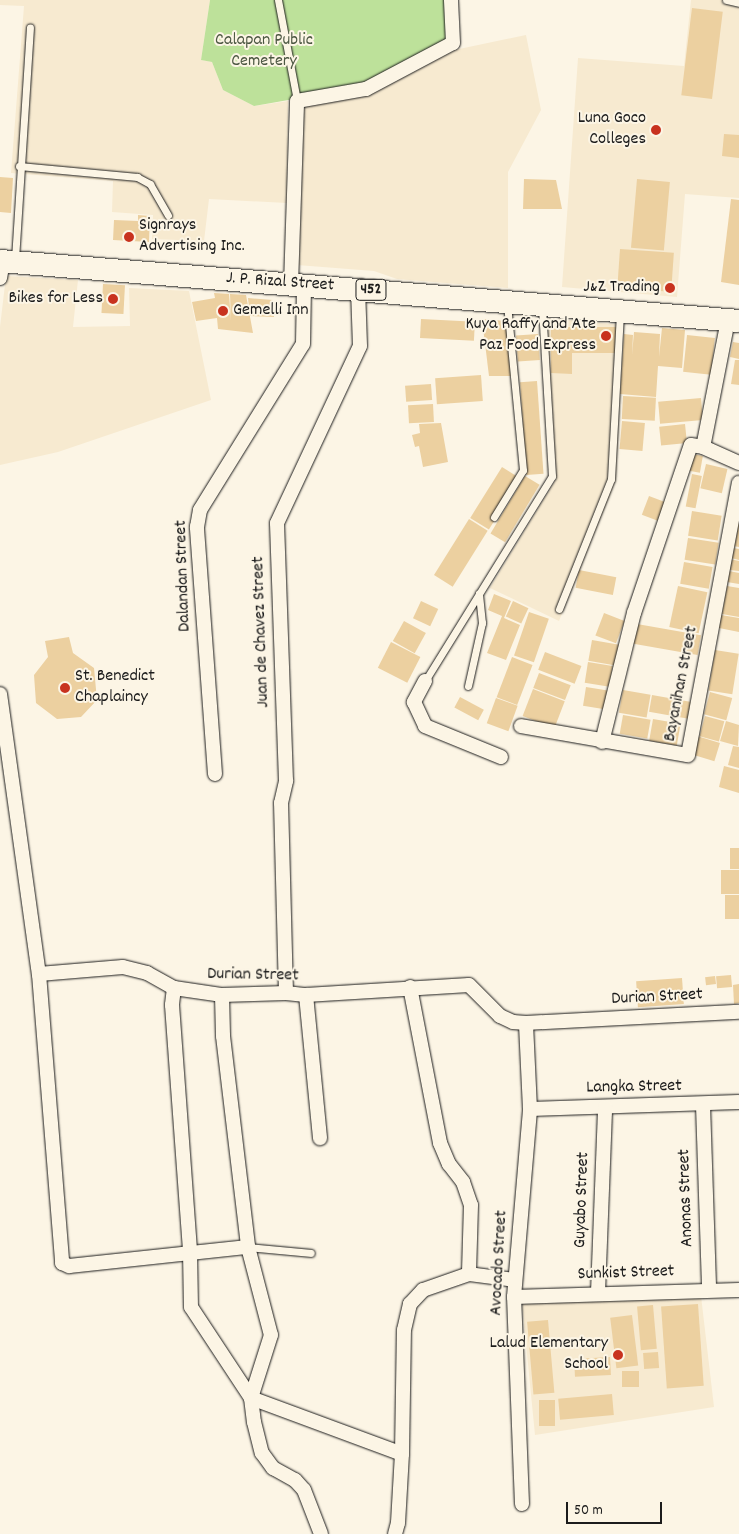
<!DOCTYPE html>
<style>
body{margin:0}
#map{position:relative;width:739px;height:1534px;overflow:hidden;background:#fcf5e5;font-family:Dekko,sans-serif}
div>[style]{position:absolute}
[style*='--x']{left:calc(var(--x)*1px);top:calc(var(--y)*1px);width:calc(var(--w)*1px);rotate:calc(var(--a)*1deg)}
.built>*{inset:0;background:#f7ead0}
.green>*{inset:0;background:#bde19a}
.building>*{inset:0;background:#ecd0a0;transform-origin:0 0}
.roads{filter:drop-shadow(0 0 1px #1c1c1c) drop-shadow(0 0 1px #1c1c1c)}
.service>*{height:7px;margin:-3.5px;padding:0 3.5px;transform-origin:3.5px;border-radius:3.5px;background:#fcf5e5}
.minor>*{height:14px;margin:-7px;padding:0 7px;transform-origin:7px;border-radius:7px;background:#fcf5e5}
.trunk>*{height:22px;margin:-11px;padding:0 11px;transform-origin:11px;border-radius:11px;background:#fcf5e5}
.dots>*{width:14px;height:14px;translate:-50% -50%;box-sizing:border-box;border:2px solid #fcf5e5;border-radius:50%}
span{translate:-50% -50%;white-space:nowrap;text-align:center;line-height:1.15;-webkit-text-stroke:4px #fcf5e5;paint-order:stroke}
.shield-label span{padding:1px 4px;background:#fcf5e5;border:1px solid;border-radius:4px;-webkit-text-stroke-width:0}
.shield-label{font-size:16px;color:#1c1c1c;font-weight:700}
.park-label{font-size:18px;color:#4c5742}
.poi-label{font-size:18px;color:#1c1c1c}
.right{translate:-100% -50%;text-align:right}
.left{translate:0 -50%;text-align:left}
.street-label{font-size:18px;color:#1c1c1c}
.scale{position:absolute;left:566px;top:1502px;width:96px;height:22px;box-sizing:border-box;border:2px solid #1c1c1c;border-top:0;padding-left:6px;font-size:15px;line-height:18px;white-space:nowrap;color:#1c1c1c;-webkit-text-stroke:4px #fcf5e5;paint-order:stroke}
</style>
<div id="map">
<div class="built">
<i style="clip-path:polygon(0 0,210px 0,201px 60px,212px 62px,223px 90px,254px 106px,288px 101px,287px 203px,209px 199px,204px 241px,152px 239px,153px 215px,112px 212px,113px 181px,11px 173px,24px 6px,0 5px)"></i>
<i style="clip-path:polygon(691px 0,739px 0,739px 198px,685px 194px,677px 297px,562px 287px,578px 58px,684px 66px)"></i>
<i style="clip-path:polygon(526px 35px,541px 110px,508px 172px,508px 288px,397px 279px,374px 271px,297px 265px,300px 106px,445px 52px)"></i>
<i style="clip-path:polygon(6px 276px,78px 280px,73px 327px,130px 326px,129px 288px,189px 291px,211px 400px,58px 452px,0 465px,0 327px)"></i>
<i style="clip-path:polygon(546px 318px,623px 325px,616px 481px,559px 621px,490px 588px,556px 479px)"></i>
<i style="clip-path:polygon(701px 1296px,714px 1407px,535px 1435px,522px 1303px)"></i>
</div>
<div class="green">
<i style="clip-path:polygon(210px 0,446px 0,449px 42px,363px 87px,254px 106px,223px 90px,212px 62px,201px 60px)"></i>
</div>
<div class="building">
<i style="left:692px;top:8px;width:31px;height:88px;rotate:7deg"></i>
<i style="clip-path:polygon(724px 134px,739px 135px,739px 158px,722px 156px)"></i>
<i style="clip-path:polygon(0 177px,13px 178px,11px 213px,0 212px)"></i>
<i style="clip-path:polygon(524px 179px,556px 180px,562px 209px,523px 209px)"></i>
<i style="left:637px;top:179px;width:33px;height:69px;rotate:5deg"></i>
<i style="clip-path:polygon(731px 199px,739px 200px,739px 285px,721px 282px)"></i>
<i style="clip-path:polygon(138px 215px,150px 216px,149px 242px,113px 240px,114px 220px,138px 221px)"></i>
<i style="left:620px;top:249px;width:54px;height:39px;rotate:4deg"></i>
<i style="left:103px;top:284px;width:22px;height:29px;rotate:3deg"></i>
<i style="clip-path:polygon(214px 293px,229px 294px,231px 321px,230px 294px,246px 295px,253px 333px,218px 329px,217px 318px,196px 321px,192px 302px,215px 298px)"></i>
<i style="clip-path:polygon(248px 298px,273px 300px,274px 317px,250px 316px)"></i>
<i style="left:421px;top:319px;width:54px;height:19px;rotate:3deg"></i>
<i style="clip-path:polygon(482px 319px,506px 321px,511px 376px,489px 376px)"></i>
<i style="clip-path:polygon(551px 327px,618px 327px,618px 353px,572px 353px,572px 374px,551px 373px)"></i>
<i style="clip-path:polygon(662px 328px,685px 330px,682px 368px,658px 366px,656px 397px,620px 394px,624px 334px,633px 335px,632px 355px,634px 332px,660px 334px,659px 357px)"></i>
<i style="left:538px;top:334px;width:26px;height:22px;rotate:86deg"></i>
<i style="left:687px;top:335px;width:28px;height:37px;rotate:6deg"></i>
<i style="clip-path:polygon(733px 342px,739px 343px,739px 359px,730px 357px)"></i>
<i style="clip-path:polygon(735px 360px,739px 360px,739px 385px,731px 384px)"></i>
<i style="left:481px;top:375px;width:26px;height:46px;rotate:86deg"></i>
<i style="left:537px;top:381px;width:93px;height:17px;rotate:86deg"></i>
<i style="left:431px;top:384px;width:16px;height:26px;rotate:86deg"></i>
<i style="left:623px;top:396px;width:33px;height:23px;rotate:3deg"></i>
<i style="left:701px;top:398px;width:22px;height:43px;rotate:85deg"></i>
<i style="left:433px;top:404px;width:18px;height:25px;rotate:87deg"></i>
<i style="left:622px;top:421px;width:23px;height:28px;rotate:5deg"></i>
<i style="clip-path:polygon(441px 423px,448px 462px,423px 467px,419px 446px,415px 447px,412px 435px,420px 433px,419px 424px)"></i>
<i style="left:685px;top:424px;width:19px;height:26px;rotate:84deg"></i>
<i style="left:692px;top:454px;width:11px;height:17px;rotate:10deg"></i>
<i style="left:706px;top:464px;width:22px;height:25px;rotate:13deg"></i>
<i style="left:502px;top:467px;width:22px;height:60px;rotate:32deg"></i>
<i style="left:692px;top:474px;width:10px;height:33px;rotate:11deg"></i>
<i style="left:525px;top:476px;width:17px;height:67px;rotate:31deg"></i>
<i style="left:649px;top:496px;width:17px;height:20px;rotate:21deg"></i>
<i style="left:692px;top:511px;width:30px;height:25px;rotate:9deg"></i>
<i style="left:469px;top:519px;width:22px;height:66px;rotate:32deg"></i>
<i style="clip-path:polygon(737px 523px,739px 523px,739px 547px,733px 546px)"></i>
<i style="left:688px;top:538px;width:31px;height:22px;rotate:9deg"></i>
<i style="clip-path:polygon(733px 548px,739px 549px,739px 560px,731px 558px)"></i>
<i style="clip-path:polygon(730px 559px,739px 561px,739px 571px,729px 570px)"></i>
<i style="left:684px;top:562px;width:29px;height:22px;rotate:10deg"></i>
<i style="left:579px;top:570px;width:38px;height:18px;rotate:11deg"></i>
<i style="clip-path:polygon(729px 571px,739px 573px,739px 584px,727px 582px)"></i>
<i style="left:678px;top:586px;width:30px;height:42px;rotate:12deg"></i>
<i style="clip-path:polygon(727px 586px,739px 588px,739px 617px,722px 614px)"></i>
<i style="clip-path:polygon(494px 594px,511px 601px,504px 618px,520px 625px,506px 660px,487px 653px,502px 616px,488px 610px)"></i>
<i style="left:421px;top:601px;width:19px;height:19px;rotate:25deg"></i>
<i style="left:513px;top:601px;width:17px;height:17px;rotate:25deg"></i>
<i style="left:529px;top:612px;width:21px;height:46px;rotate:19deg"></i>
<i style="left:604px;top:613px;width:22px;height:24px;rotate:21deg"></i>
<i style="clip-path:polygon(721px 615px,739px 618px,739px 632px,719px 628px)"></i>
<i style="left:404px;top:621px;width:25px;height:23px;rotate:29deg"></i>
<i style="left:637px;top:624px;width:65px;height:20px;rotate:10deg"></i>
<i style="clip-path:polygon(69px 637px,73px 653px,94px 668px,97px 700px,81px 717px,57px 719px,36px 703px,34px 675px,48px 657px,45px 641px)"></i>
<i style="left:592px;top:640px;width:29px;height:21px;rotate:10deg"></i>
<i style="left:391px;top:642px;width:33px;height:29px;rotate:27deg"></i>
<i style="left:715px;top:650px;width:24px;height:41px;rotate:9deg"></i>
<i style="left:545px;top:652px;width:39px;height:19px;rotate:21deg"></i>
<i style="left:512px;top:657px;width:22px;height:43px;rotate:21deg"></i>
<i style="left:588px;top:662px;width:25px;height:21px;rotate:9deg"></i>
<i style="left:539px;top:673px;width:34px;height:16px;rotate:21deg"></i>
<i style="left:586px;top:687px;width:25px;height:19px;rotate:9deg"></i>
<i style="left:533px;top:689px;width:34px;height:29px;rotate:21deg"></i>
<i style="left:623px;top:690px;width:28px;height:23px;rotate:10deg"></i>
<i style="left:710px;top:692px;width:23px;height:23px;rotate:15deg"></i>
<i style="left:652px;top:695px;width:40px;height:17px;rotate:10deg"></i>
<i style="left:460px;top:697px;width:27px;height:12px;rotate:28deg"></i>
<i style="left:496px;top:698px;width:23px;height:27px;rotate:20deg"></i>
<i style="left:623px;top:715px;width:28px;height:19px;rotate:10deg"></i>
<i style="left:705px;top:716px;width:20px;height:21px;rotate:15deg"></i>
<i style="left:653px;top:719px;width:28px;height:22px;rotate:10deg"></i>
<i style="clip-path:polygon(726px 721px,739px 725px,738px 746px,720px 741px)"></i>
<i style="left:697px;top:736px;width:24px;height:19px;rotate:17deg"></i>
<i style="clip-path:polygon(733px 746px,739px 747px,739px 768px,728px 765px)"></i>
<i style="clip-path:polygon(724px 766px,739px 770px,739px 793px,719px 787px)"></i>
<i style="left:730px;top:848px;width:9px;height:21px"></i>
<i style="left:739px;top:870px;width:24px;height:18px;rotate:90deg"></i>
<i style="left:725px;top:895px;width:14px;height:24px"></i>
<i style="left:731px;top:975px;width:12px;height:15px;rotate:85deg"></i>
<i style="left:715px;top:976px;width:8px;height:10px;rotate:83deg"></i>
<i style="left:682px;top:978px;width:26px;height:46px;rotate:86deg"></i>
<i style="clip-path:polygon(739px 984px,739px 1003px,734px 1004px,733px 985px)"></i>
<i style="left:698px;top:1304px;width:82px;height:37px;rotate:86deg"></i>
<i style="left:653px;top:1305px;width:44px;height:16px;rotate:85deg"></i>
<i style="left:632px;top:1315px;width:51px;height:22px;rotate:83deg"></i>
<i style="left:548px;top:1320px;width:73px;height:21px;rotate:85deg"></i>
<i style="left:658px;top:1352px;width:16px;height:15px;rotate:86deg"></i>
<i style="left:610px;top:1357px;width:18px;height:36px;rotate:87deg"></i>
<i style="left:622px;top:1371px;width:17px;height:16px"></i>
<i style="left:612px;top:1394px;width:21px;height:54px;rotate:85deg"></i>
<i style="left:555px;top:1400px;width:26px;height:16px;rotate:90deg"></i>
</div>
<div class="roads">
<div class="service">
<i style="--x:278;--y:0;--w:103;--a:79.3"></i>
<i style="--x:726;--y:0;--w:13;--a:13"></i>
<i style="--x:19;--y:166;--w:119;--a:5.3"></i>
<i style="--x:137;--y:177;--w:15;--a:28"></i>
<i style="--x:150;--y:184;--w:36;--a:60"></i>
<i style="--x:15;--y:259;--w:232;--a:-86.3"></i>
<i style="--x:494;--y:517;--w:55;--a:-58.3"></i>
<i style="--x:523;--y:470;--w:166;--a:-95.5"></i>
<i style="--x:559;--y:609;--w:140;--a:-68.2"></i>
<i style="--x:611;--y:479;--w:165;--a:-86.9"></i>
<i style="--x:425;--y:681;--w:241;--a:-58.2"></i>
<i style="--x:552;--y:476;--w:168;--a:-93.4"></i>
<i style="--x:468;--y:686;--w:65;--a:-77.5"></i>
<i style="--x:482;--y:623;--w:30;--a:-96"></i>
<i style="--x:248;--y:1247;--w:63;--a:5.4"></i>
</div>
<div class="minor">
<i style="--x:0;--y:278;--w:17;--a:-80"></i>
<i style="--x:291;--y:285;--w:184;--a:-88.1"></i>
<i style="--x:297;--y:101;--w:70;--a:-9.9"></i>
<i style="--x:366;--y:89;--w:98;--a:-27.9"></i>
<i style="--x:453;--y:43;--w:43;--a:-92.7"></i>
<i style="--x:728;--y:320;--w:129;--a:101.1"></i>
<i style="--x:703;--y:447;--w:39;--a:24"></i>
<i style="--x:425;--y:681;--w:24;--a:118"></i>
<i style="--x:414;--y:702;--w:26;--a:65"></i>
<i style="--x:425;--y:726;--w:82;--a:22.2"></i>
<i style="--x:0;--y:694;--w:283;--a:82.1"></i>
<i style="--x:39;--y:974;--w:84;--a:-4.8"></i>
<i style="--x:123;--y:967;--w:25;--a:14"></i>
<i style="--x:147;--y:973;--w:31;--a:29"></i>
<i style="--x:174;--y:988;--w:49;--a:8.3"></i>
<i style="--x:222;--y:995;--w:64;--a:-1.8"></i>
<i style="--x:286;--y:993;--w:20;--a:6"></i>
<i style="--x:306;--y:995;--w:163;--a:-3.5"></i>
<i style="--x:469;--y:985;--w:44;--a:45"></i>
<i style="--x:500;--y:1016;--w:14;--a:25"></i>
<i style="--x:513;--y:1022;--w:13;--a:4"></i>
<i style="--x:526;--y:1023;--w:213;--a:-3"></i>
<i style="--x:521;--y:726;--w:169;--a:9.9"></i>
<i style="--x:688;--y:755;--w:277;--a:-79.4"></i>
<i style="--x:602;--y:742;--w:133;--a:-76.1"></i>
<i style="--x:634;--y:613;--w:177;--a:-71.3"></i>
<i style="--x:691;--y:445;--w:12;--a:9"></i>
<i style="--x:215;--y:774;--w:248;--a:-94.2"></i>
<i style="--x:197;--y:527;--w:17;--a:-80"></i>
<i style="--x:200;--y:510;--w:195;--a:-58.2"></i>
<i style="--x:303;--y:344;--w:59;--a:-89"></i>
<i style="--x:39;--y:974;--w:290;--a:85.4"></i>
<i style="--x:62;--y:1263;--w:8;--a:23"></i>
<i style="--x:69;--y:1266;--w:180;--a:-6.1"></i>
<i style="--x:410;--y:987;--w:159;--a:79.1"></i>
<i style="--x:440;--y:1143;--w:23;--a:67"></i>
<i style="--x:449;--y:1164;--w:23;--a:52"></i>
<i style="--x:463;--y:1182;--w:24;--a:71"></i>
<i style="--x:471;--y:1205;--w:69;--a:91.7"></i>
<i style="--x:469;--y:1274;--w:46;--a:7.4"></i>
<i style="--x:174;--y:988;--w:17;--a:97"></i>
<i style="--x:172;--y:1005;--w:247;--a:85.8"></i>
<i style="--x:190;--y:1251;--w:56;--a:89"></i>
<i style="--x:191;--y:1307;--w:109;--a:56.6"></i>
<i style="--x:251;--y:1398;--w:161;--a:20.3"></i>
<i style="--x:286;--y:993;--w:190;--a:-91.5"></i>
<i style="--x:281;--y:803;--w:23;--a:-77"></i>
<i style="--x:286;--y:781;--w:258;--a:-92"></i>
<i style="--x:277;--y:523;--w:195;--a:-64.9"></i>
<i style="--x:360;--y:346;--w:57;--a:-92"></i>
<i style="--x:222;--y:995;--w:41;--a:88.6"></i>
<i style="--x:223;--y:1036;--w:212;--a:83.2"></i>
<i style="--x:248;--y:1247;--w:91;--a:75.4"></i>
<i style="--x:271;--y:1335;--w:66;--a:107.6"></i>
<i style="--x:251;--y:1398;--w:24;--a:83"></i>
<i style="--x:254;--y:1422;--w:32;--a:76"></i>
<i style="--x:262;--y:1453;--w:19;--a:54"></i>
<i style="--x:273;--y:1468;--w:25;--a:29"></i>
<i style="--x:295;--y:1480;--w:13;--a:48"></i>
<i style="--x:304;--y:1490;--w:47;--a:68.9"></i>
<i style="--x:306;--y:995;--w:144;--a:84.4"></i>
<i style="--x:703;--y:1105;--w:185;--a:88.1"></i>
<i style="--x:530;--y:1109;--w:209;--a:-1.9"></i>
<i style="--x:598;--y:1293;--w:186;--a:-87.8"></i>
<i style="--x:514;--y:1297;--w:225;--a:-1.8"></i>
<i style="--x:522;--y:1504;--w:207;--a:-92.2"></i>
<i style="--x:514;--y:1297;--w:189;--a:-85.1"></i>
<i style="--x:530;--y:1109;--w:86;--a:-92.7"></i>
<i style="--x:395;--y:1534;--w:11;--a:-75"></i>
<i style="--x:398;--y:1523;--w:69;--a:-86.7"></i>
<i style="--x:402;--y:1454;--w:124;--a:-89.1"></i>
<i style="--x:404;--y:1330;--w:27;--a:-77"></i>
<i style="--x:410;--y:1304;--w:19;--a:-47"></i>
<i style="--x:423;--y:1290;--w:49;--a:-19.2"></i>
</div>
<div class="trunk">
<i style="--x:0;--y:261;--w:741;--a:4.64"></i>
</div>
</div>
<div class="dots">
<i style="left:656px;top:130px;background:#c8321e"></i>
<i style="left:129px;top:237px;background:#c8321e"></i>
<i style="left:670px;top:288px;background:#c8321e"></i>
<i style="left:113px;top:299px;background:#c8321e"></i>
<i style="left:223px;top:311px;background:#c8321e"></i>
<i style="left:606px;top:336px;background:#c8321e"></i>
<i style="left:65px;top:688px;background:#c8321e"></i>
<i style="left:618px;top:1355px;background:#c8321e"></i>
</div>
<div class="shield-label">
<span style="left:371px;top:290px">452</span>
</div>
<div class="park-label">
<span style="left:264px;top:52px">Calapan Public<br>Cemetery</span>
</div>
<div class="poi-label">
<span class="right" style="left:646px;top:130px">Luna Goco<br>Colleges</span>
<span class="left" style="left:139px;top:237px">Signrays<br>Advertising Inc.</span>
<span class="right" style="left:660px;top:288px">J&amp;Z Trading</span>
<span class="right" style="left:103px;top:299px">Bikes for Less</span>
<span class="left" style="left:233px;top:311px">Gemelli Inn</span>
<span class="right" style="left:596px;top:336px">Kuya Raffy and Ate<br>Paz Food Express</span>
<span class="left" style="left:75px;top:688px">St. Benedict<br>Chaplaincy</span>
<span class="right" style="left:608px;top:1355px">Lalud Elementary<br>School</span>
</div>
<div class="street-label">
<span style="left:280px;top:283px;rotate:4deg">J. P. Rizal Street</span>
<span style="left:184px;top:576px;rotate:-92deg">Dalandan Street</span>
<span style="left:262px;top:632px;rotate:-92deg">Juan de Chavez Street</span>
<span style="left:682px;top:684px;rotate:-79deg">Bayanihan Street</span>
<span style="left:253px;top:976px;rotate:1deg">Durian Street</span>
<span style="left:657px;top:998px;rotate:-3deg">Durian Street</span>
<span style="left:634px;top:1088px;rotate:-1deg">Langka Street</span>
<span style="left:687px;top:1198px;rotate:-92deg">Anonas Street</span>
<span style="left:583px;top:1200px;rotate:-88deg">Guyabo Street</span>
<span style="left:500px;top:1263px;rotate:-87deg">Avocado Street</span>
<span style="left:626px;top:1274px;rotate:-2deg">Sunkist Street</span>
</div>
<div class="scale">50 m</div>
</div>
